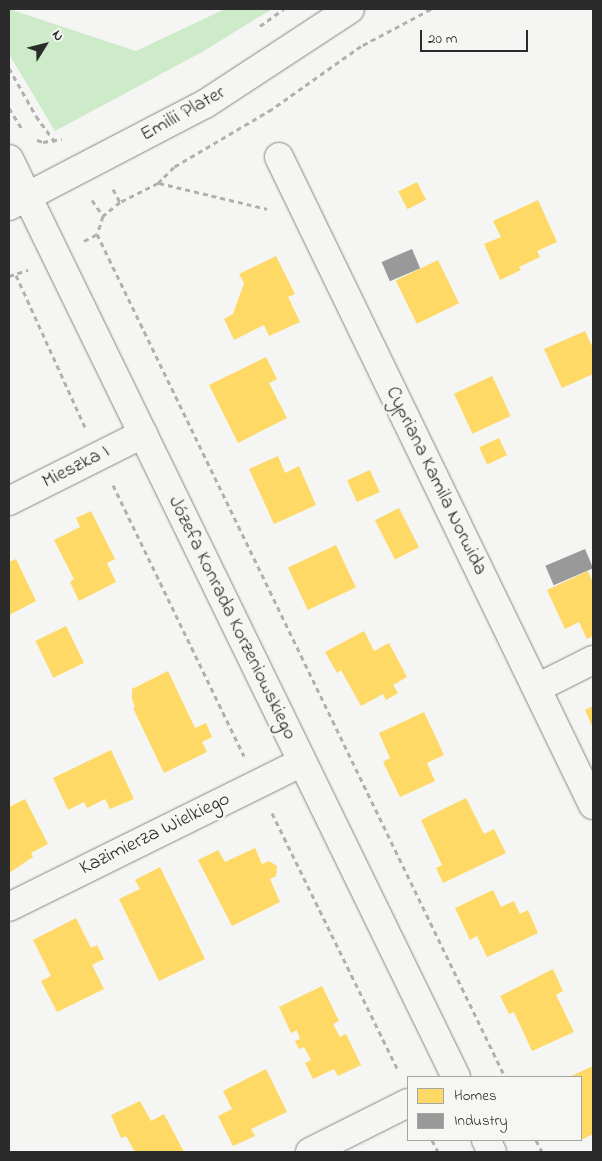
<!DOCTYPE html>
<meta charset="utf-8">
<style>
body{margin:0}
#map{position:relative;width:602px;height:1161px;overflow:hidden;background:#f5f5f3;font-family:"Indie Flower",sans-serif}
div>[style]{position:absolute}
[style*='--x']{left:calc(var(--x)*1px);top:calc(var(--y)*1px);width:calc(var(--w)*1px);rotate:calc(var(--a)*1deg)}
.green>*{inset:0;background:#cdebc8}
.homes>*{inset:0;background:#ffd966;transform-origin:0 0}
.industry>*{inset:0;background:#999;transform-origin:0 0}
.path>*{height:3px;margin-top:-1.5px;transform-origin:0;background:repeating-linear-gradient(90deg,#b0b0af 0 5px,transparent 0 9px)}
.roads{filter:drop-shadow(0 0 1px #868685) drop-shadow(0 0 1px #868685)}
.street>*{height:28px;margin:-14px;padding:0 14px;transform-origin:14px;border-radius:14px;background:#f5f5f3}
.secondary>*{height:28px;margin:-14px;padding:0 14px;transform-origin:14px;border-radius:14px;background:#f5f5f3}
span{translate:-50% -50%;white-space:nowrap;text-align:center;line-height:1.15;-webkit-text-stroke:5px #f6f6f2;paint-order:stroke}
.street-label{font-size:20px;color:#2b2b2b}
.frame{position:absolute;inset:0;border:10px solid #2b2b2b;pointer-events:none}
.legend{position:absolute;left:407px;top:1076px;width:175px;height:65px;box-sizing:border-box;background:#f6f6f2;border:1px solid #a5a5a2;margin:0;padding:6px 9px;list-style:none;font-size:15px;color:#2b2b2b}
.legend li{display:flex;align-items:center;gap:10px;height:25px}
.legend b{width:25px;border:1px solid #a5a5a2}
.north{position:absolute;left:20px;top:20px;width:50px;height:50px;-webkit-text-stroke:4px #f6f6f2;paint-order:stroke;rotate:54deg;font-size:14px;font-weight:700;line-height:20px;text-align:center;color:#2b2b2b}
.north::after{content:'';display:block;margin:auto;width:18px;height:22px;background:#2b2b2b;clip-path:polygon(50% 0,100% 100%,50% 72%,0 100%)}
.scale{position:absolute;left:420px;top:30px;width:108px;height:22px;box-sizing:border-box;border:2px solid #2b2b2b;border-top:0;padding-left:6px;font-size:15px;line-height:18px;white-space:nowrap;color:#2b2b2b;-webkit-text-stroke:4px #f6f6f2;paint-order:stroke}
</style>
<div id="map">
<div class="green">
<i style="clip-path:polygon(9px 9px,136px 51px,225px 9px,272px 9px,202px 52px,55px 131px,9px 54px)"></i>
</div>
<div class="homes">
<i style="left:417px;top:182px;width:20px;height:21px;rotate:63deg"></i>
<i style="clip-path:polygon(538px 200px,557px 242px,537px 251px,540px 257px,519px 267px,521px 270px,500px 280px,484px 244px,501px 237px,493px 221px)"></i>
<i style="clip-path:polygon(276px 256px,295px 294px,288px 297px,300px 322px,269px 336px,264px 325px,234px 340px,224px 319px,233px 314px,244px 283px,239px 274px)"></i>
<i style="left:438px;top:260px;width:48px;height:47px;rotate:64deg"></i>
<i style="clip-path:polygon(585px 331px,593px 348px,593px 374px,562px 388px,544px 349px)"></i>
<i style="clip-path:polygon(266px 357px,277px 379px,269px 383px,287px 418px,238px 443px,209px 385px)"></i>
<i style="left:492px;top:376px;width:44px;height:42px;rotate:65deg"></i>
<i style="left:499px;top:438px;width:19px;height:22px;rotate:65deg"></i>
<i style="clip-path:polygon(278px 456px,285px 473px,299px 466px,316px 505px,274px 524px,249px 469px)"></i>
<i style="left:370px;top:470px;width:24px;height:25px;rotate:66deg"></i>
<i style="left:399px;top:508px;width:44px;height:27px;rotate:63deg"></i>
<i style="clip-path:polygon(91px 511px,115px 559px,107px 563px,116px 582px,79px 601px,70px 582px,74px 579px,54px 540px,80px 527px,76px 518px)"></i>
<i style="left:336px;top:545px;width:47px;height:53px;rotate:65deg"></i>
<i style="clip-path:polygon(16px 559px,36px 601px,9px 615px,9px 562px)"></i>
<i style="clip-path:polygon(588px 571px,593px 583px,593px 636px,587px 639px,579px 622px,565px 629px,547px 590px)"></i>
<i style="left:66px;top:626px;width:41px;height:34px;rotate:64deg"></i>
<i style="clip-path:polygon(364px 631px,374px 651px,389px 643px,407px 677px,393px 685px,398px 693px,386px 700px,383px 694px,361px 706px,341px 670px,337px 673px,325px 652px)"></i>
<i style="clip-path:polygon(168px 671px,195px 728px,206px 723px,212px 737px,202px 742px,207px 752px,164px 773px,133px 708px,135px 707px,132px 699px,132px 689px)"></i>
<i style="clip-path:polygon(593px 706px,593px 728px,585px 710px)"></i>
<i style="clip-path:polygon(424px 712px,444px 755px,427px 763px,435px 781px,400px 797px,383px 762px,390px 758px,379px 733px)"></i>
<i style="clip-path:polygon(111px 750px,134px 799px,110px 809px,105px 799px,87px 808px,84px 802px,68px 810px,53px 778px)"></i>
<i style="clip-path:polygon(466px 798px,484px 834px,494px 829px,506px 853px,443px 883px,436px 868px,442px 865px,421px 820px)"></i>
<i style="clip-path:polygon(25px 799px,48px 844px,31px 853px,33px 857px,9px 873px,9px 807px)"></i>
<i style="clip-path:polygon(255px 848px,262px 864px,269px 861px,277px 866px,276px 876px,270px 879px,280px 902px,232px 926px,198px 860px,218px 850px,225px 862px)"></i>
<i style="clip-path:polygon(160px 867px,205px 959px,159px 981px,119px 899px,140px 889px,135px 880px)"></i>
<i style="clip-path:polygon(493px 890px,501px 907px,514px 901px,520px 914px,528px 910px,538px 933px,487px 957px,477px 936px,470px 940px,455px 908px)"></i>
<i style="clip-path:polygon(76px 918px,91px 948px,97px 945px,104px 959px,92px 965px,104px 989px,57px 1012px,41px 981px,51px 976px,33px 940px)"></i>
<i style="clip-path:polygon(553px 969px,563px 991px,556px 995px,574px 1032px,532px 1051px,514px 1012px,509px 1014px,500px 996px)"></i>
<i style="clip-path:polygon(322px 986px,339px 1021px,333px 1024px,340px 1037px,346px 1034px,361px 1065px,338px 1076px,334px 1069px,313px 1079px,305px 1063px,311px 1060px,304px 1047px,299px 1049px,295px 1041px,300px 1039px,297px 1030px,291px 1033px,279px 1007px)"></i>
<i style="clip-path:polygon(593px 1066px,593px 1134px,581px 1140px,581px 1077px,569px 1077px)"></i>
<i style="clip-path:polygon(266px 1069px,287px 1112px,251px 1129px,255px 1136px,233px 1146px,218px 1116px,232px 1109px,223px 1091px)"></i>
<i style="clip-path:polygon(140px 1101px,151px 1121px,164px 1114px,184px 1152px,135px 1152px,126px 1136px,121px 1138px,111px 1115px)"></i>
</div>
<div class="industry">
<i style="left:412px;top:249px;width:21px;height:33px;rotate:67deg"></i>
<i style="left:585px;top:549px;width:21px;height:43px;rotate:67deg"></i>
</div>
<div class="path">
<i style="--x:431;--y:9;--w:79;--a:152.1"></i>
<i style="--x:361;--y:46;--w:109;--a:144.7"></i>
<i style="--x:272;--y:109;--w:114;--a:149.4"></i>
<i style="--x:174;--y:167;--w:23;--a:135"></i>
<i style="--x:158;--y:183;--w:42;--a:153.4"></i>
<i style="--x:120;--y:202;--w:22;--a:141"></i>
<i style="--x:103;--y:216;--w:19;--a:108"></i>
<i style="--x:97;--y:234;--w:937;--a:64.17"></i>
<i style="--x:260;--y:26;--w:29;--a:-36"></i>
<i style="--x:9;--y:68;--w:55;--a:60.6"></i>
<i style="--x:36;--y:116;--w:32;--a:54"></i>
<i style="--x:9;--y:108;--w:25;--a:58"></i>
<i style="--x:37;--y:140;--w:6;--a:18"></i>
<i style="--x:43;--y:142;--w:19;--a:-9"></i>
<i style="--x:159;--y:183;--w:111;--a:13.5"></i>
<i style="--x:113;--y:189;--w:15;--a:62"></i>
<i style="--x:92;--y:200;--w:19;--a:55"></i>
<i style="--x:84;--y:241;--w:15;--a:-28"></i>
<i style="--x:16;--y:275;--w:167;--a:65.6"></i>
<i style="--x:9;--y:276;--w:20;--a:-18"></i>
<i style="--x:113;--y:485;--w:301;--a:64.2"></i>
<i style="--x:272;--y:813;--w:288;--a:63.9"></i>
<i style="--x:432;--y:1140;--w:13;--a:63"></i>
<i style="--x:536;--y:1140;--w:13;--a:63"></i>
</div>
<div class="roads">
<div class="street">
<i style="--x:279;--y:157;--w:720;--a:64.15"></i>
<i style="--x:9;--y:159;--w:1021;--a:64.04"></i>
<i style="--x:9;--y:501;--w:150;--a:-26.6"></i>
<i style="--x:537;--y:688;--w:63;--a:-26.6"></i>
<i style="--x:9;--y:907;--w:327;--a:-26.3"></i>
<i style="--x:486;--y:1140;--w:13;--a:63"></i>
<i style="--x:310;--y:1152;--w:110;--a:-26.6"></i>
</div>
<div class="secondary">
<i style="--x:9;--y:206;--w:221;--a:-27.5"></i>
<i style="--x:205;--y:104;--w:173;--a:-33.2"></i>
</div>
</div>
<div class="street-label">
<span style="left:183px;top:114px;rotate:-29deg">Emilii Plater</span>
<span style="left:76px;top:467px;rotate:-27deg">Mieszka I</span>
<span style="left:436px;top:481px;rotate:64deg">Cypriana Kamila Norwida</span>
<span style="left:232px;top:618px;rotate:64deg">Józefa Konrada Korzeniowskiego</span>
<span style="left:155px;top:834px;rotate:-26deg">Kazimierza Wielkiego</span>
</div>
<div class="frame"></div>
<ul class="legend">
<li><b style="height:14px;background:#ffd966"></b>Homes</li>
<li><b style="height:14px;background:#999"></b>Industry</li>
</ul>
<div class="north">N</div>
<div class="scale">20 m</div>
</div>
